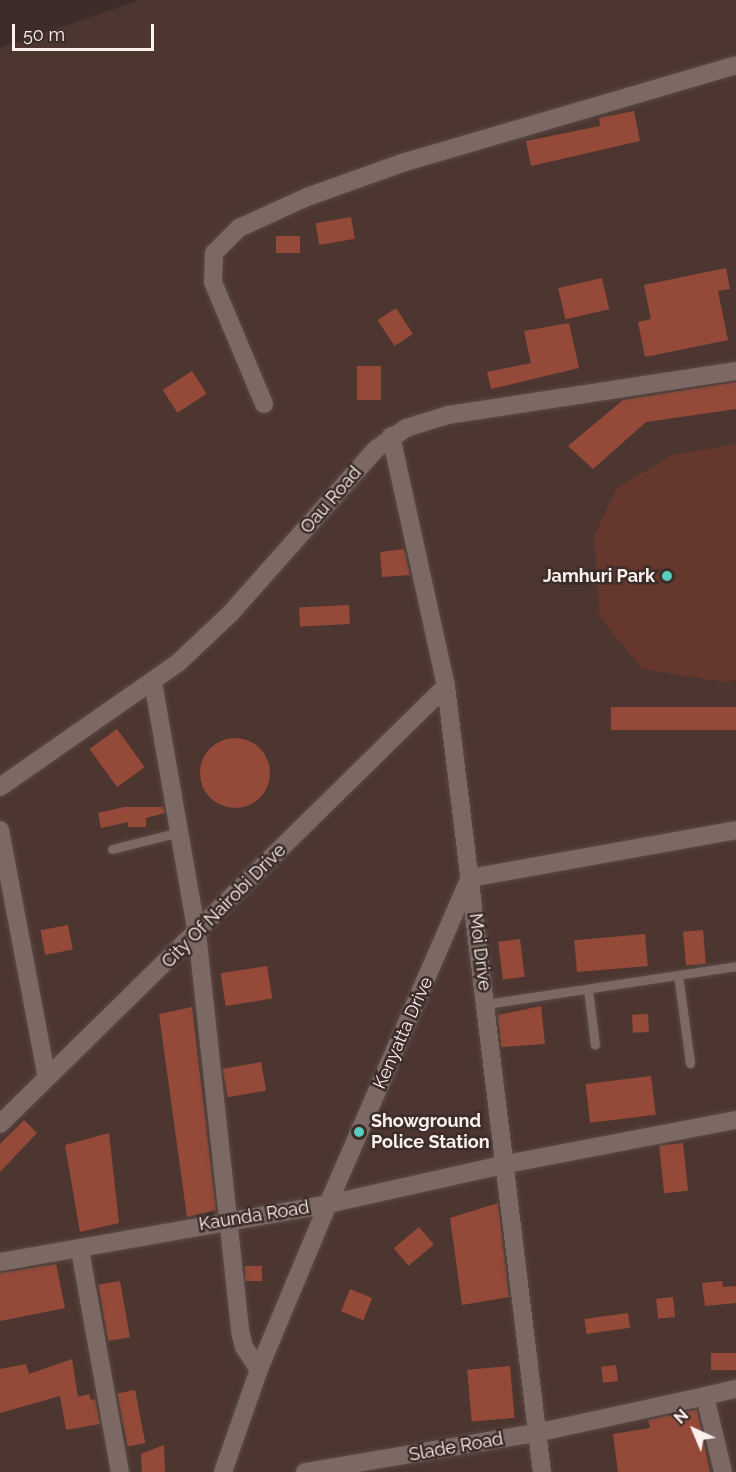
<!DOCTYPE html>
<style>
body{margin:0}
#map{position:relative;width:736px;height:1472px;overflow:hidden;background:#3d2d29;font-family:Raleway,sans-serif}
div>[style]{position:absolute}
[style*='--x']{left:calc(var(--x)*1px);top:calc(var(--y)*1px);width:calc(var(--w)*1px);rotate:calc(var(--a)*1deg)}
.built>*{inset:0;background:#4d3630}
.green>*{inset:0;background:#66372c}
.building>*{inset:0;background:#954a39;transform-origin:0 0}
.round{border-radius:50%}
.roads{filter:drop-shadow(0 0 2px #584a46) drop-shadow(0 0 2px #584a46)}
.service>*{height:9px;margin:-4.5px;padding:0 4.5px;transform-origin:4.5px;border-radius:4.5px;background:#7c6964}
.minor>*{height:18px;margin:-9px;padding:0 9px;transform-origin:9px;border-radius:9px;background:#7c6964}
.dots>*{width:16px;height:16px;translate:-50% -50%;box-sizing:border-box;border:3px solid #3d2d29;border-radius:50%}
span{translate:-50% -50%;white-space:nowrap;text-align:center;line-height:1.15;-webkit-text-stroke:5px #3d2d29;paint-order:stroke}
.street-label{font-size:18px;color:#fcf1ee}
.poi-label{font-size:18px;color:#fcf1ee;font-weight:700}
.right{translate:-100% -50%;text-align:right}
.left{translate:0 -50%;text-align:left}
.north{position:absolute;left:664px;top:1400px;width:60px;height:60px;-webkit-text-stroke:4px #3d2d29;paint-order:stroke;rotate:316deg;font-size:16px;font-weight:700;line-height:24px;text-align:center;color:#fcf1ee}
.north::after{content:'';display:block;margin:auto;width:21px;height:27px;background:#fcf1ee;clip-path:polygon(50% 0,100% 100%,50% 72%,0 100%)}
.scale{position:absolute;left:12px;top:24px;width:142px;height:27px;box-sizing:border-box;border:3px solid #fcf1ee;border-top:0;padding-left:8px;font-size:18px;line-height:21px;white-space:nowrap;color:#fcf1ee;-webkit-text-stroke:4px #3d2d29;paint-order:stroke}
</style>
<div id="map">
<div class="built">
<i style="clip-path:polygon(140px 0,736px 0,736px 1472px,0 1472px,0 48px)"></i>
</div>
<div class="green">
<i style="clip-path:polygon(736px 444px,736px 680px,724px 682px,642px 669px,600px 617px,594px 536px,617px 488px,672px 455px)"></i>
</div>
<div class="building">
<i style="clip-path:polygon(634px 111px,640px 141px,531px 166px,526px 141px,600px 126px,599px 118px)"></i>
<i style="left:351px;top:217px;width:22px;height:36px;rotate:80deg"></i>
<i style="left:276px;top:236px;width:24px;height:17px"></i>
<i style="clip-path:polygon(726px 268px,730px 289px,718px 291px,728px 340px,645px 357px,638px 322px,651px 319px,644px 285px)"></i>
<i style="left:602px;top:278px;width:32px;height:45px;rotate:77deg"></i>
<i style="left:396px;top:308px;width:31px;height:22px;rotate:57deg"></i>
<i style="clip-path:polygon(569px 323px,579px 368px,491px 389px,487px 372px,531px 363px,524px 331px)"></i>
<i style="left:357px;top:366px;width:24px;height:34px"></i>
<i style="left:192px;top:371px;width:27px;height:35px;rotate:57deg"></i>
<i style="clip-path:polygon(736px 382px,736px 409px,646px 422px,593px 469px,568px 446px,623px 400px)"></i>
<i style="clip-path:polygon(404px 549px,410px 575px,382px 577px,380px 552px)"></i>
<i style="left:349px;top:605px;width:19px;height:50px;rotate:87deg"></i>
<i style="left:736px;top:707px;width:23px;height:125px;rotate:90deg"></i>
<i style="left:117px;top:729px;width:47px;height:34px;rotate:54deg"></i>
<i class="round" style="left:200px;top:738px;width:70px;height:70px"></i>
<i style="clip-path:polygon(124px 807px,163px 807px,165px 813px,146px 818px,146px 827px,128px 827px,128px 822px,101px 828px,98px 813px)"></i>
<i style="left:68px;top:925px;width:25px;height:28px;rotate:79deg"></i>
<i style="left:703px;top:930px;width:34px;height:20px;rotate:85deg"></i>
<i style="left:645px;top:934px;width:32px;height:71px;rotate:85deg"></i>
<i style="left:520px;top:939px;width:38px;height:22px;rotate:83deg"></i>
<i style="left:267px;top:966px;width:33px;height:47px;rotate:81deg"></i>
<i style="clip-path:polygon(541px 1006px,545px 1044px,501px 1047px,498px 1015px)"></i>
<i style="clip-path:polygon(192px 1007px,216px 1210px,187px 1217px,159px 1014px)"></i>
<i style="left:648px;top:1014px;width:18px;height:16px;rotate:87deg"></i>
<i style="left:261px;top:1062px;width:29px;height:39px;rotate:80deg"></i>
<i style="left:651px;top:1076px;width:39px;height:66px;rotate:83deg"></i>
<i style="clip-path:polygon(24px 1120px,37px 1133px,0 1172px,0 1144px)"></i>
<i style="clip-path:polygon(109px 1133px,119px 1223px,80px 1232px,65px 1145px)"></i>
<i style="left:683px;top:1143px;width:48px;height:24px;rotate:84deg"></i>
<i style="clip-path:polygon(498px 1203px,509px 1297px,462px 1305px,450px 1218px)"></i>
<i style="left:419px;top:1227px;width:23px;height:33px;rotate:50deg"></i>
<i style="clip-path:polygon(56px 1264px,65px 1308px,0 1321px,0 1273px)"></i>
<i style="left:262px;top:1266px;width:15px;height:17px;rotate:90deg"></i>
<i style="left:120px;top:1281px;width:57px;height:22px;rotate:80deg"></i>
<i style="clip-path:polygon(722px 1281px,723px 1287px,736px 1286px,736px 1303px,705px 1306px,702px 1283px)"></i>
<i style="left:350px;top:1289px;width:24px;height:24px;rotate:22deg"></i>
<i style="left:673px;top:1297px;width:20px;height:17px;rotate:84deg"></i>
<i style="left:628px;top:1313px;width:15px;height:44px;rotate:82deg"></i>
<i style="left:736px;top:1353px;width:17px;height:25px;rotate:90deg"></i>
<i style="clip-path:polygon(72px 1359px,78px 1397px,89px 1394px,91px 1400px,95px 1399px,100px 1424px,66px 1430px,60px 1396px,0 1413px,0 1369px,26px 1364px,29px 1374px)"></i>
<i style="left:616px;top:1365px;width:16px;height:15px;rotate:83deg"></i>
<i style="left:510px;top:1366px;width:52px;height:43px;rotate:85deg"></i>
<i style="left:135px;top:1390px;width:54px;height:18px;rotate:79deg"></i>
<i style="clip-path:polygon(697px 1409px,710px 1472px,618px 1472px,613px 1434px,650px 1428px,648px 1420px)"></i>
<i style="clip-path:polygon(164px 1445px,165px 1472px,142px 1472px,141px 1454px)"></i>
</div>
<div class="roads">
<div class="service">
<i style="--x:112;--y:849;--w:69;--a:-14.2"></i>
<i style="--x:678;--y:975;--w:89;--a:82.2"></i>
<i style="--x:588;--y:989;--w:56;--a:82.9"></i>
<i style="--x:486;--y:1004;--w:253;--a:-8.6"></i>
</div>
<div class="minor">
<i style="--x:264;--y:404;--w:132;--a:-112.7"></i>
<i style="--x:213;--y:282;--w:29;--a:-88"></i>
<i style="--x:214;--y:253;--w:35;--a:-45"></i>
<i style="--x:239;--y:228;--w:75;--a:-24.5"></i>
<i style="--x:307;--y:197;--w:104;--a:-19.7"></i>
<i style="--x:405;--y:162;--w:345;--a:-16.3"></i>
<i style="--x:391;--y:436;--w:256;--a:77.6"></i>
<i style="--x:446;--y:686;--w:792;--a:83.04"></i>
<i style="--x:153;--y:682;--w:255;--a:80.1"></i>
<i style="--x:197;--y:933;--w:404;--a:83.8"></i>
<i style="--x:241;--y:1335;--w:12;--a:76"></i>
<i style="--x:244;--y:1347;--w:27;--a:56"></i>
<i style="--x:0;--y:787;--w:218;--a:-34.9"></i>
<i style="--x:179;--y:662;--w:70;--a:-43.3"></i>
<i style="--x:230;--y:614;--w:220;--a:-48.5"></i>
<i style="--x:376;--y:449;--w:37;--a:-35"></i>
<i style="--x:406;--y:428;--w:44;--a:-17.2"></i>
<i style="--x:448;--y:415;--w:291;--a:-8.7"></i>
<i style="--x:0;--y:830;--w:252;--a:79.3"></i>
<i style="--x:0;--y:1124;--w:625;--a:-44.48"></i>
<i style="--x:80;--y:1250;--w:226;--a:79.8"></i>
<i style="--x:0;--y:1262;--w:333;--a:-10"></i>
<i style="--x:328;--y:1204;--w:183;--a:-12.6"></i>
<i style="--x:507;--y:1164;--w:233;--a:-10.9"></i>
<i style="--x:705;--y:1396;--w:32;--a:-13"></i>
<i style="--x:223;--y:1472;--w:109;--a:-70.7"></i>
<i style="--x:259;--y:1369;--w:179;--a:-67.3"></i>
<i style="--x:328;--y:1204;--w:356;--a:-66.5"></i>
<i style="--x:470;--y:878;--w:270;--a:-10.2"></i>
<i style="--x:305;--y:1472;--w:234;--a:-9.6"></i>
<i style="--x:536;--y:1433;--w:173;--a:-12.3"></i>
<i style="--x:705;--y:1396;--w:78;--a:76.7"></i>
</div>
</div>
<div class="dots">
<i style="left:667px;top:576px;background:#58cec0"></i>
<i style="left:359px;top:1132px;background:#58cec0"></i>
</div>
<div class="street-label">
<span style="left:331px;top:500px;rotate:-49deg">Oau Road</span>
<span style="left:224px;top:906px;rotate:-45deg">City Of Nairobi Drive</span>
<span style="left:480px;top:952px;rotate:83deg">Moi Drive</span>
<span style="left:403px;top:1033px;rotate:-66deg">Kenyatta Drive</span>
<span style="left:254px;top:1216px;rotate:-9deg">Kaunda Road</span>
<span style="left:456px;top:1447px;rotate:-10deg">Slade Road</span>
</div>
<div class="poi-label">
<span class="right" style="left:655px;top:576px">Jamhuri Park</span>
<span class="left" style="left:371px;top:1132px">Showground<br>Police Station</span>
</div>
<div class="north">N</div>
<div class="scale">50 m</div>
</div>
